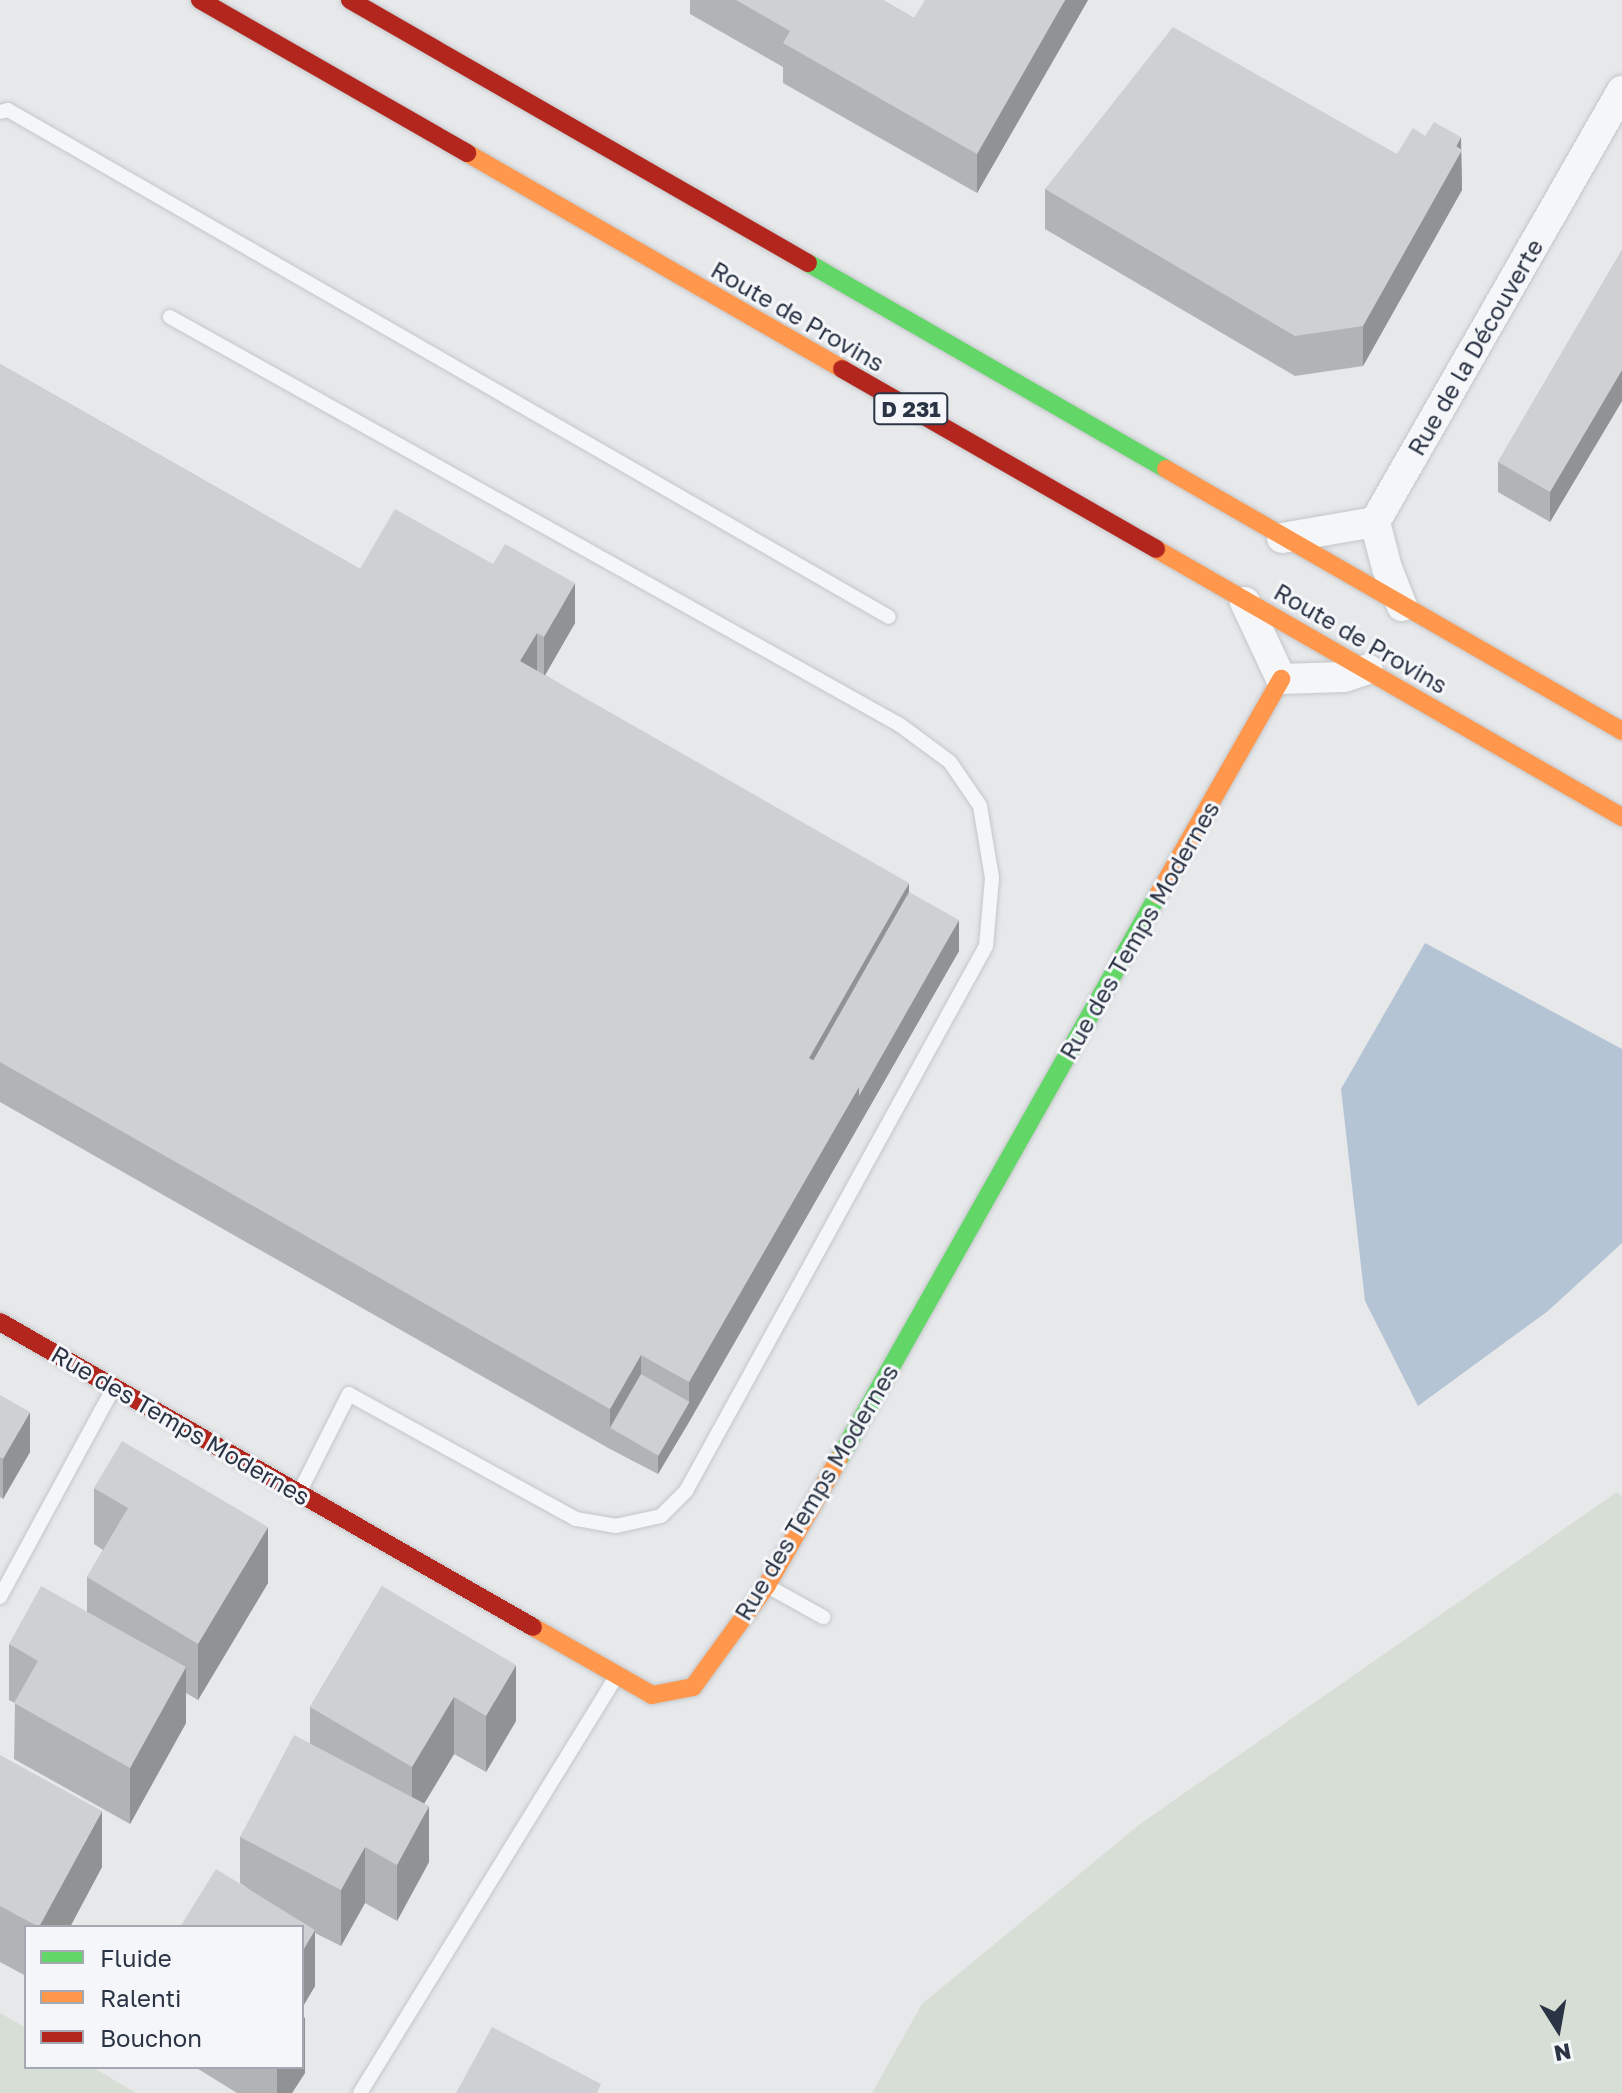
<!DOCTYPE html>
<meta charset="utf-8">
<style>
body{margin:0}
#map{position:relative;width:1622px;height:2093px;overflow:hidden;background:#e6e8ea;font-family:"Golos Text",sans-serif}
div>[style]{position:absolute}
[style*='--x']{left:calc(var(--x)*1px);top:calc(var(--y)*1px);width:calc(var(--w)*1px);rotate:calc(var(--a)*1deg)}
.green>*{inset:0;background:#d6ded6}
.water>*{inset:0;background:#b4c4d5}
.roads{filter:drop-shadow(0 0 2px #c4c6c8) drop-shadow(0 0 2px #c4c6c8)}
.lane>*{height:14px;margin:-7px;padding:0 7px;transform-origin:7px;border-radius:7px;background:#f5f6f7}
.street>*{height:30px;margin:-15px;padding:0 15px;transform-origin:15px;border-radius:15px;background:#f5f6f7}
.fast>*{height:18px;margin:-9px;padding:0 9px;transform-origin:9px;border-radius:9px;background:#63d668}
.slow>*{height:18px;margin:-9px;padding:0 9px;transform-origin:9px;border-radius:9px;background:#ff974d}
.jam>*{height:18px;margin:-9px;padding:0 9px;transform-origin:9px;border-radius:9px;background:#b3261e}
.wall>*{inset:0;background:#b1b3b5}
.shaded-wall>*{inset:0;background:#909294}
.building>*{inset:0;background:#ced0d3;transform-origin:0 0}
span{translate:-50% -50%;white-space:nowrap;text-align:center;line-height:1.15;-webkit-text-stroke:6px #f4f6f9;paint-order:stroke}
.shield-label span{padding:2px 6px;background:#f4f6f9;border:2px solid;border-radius:6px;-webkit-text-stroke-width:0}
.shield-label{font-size:22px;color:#2b3445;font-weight:700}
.street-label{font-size:24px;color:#2b3445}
.legend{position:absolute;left:24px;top:1925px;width:280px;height:144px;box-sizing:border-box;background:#f4f6f9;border:2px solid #a4a8b1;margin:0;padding:10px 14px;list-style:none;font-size:24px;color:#2b3445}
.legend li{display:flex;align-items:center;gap:16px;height:40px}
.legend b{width:40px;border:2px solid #a4a8b1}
.north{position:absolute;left:1518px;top:1989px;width:80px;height:80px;-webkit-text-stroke:6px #f4f6f9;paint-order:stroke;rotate:169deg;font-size:22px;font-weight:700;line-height:32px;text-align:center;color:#2b3445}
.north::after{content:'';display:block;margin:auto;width:28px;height:36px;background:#2b3445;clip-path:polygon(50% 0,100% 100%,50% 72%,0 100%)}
</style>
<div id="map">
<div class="green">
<i style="clip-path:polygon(1617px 1492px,1622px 1497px,1622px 2093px,872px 2093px,922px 2004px,1140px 1824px)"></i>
<i style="clip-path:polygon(0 2013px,26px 2028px,26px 2067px,92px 2067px,136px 2093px,0 2093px)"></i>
</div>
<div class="water">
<i style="clip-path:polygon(1425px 943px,1622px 1049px,1622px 1243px,1548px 1311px,1418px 1406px,1365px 1301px,1341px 1089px)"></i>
</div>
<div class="roads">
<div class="lane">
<i style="--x:0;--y:112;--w:8;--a:-14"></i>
<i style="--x:8;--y:110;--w:1016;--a:29.92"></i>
<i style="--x:170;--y:317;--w:836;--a:29.2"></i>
<i style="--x:900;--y:725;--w:62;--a:36.5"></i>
<i style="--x:950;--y:762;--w:53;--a:55.7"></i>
<i style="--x:980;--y:806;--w:73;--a:80.5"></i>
<i style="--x:992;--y:878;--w:68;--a:95"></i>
<i style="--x:986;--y:946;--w:622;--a:118.83"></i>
<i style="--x:686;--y:1491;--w:35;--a:135"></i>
<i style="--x:661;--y:1516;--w:46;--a:167.5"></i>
<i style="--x:616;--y:1526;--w:41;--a:-170.1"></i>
<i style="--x:576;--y:1519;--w:259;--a:-151.2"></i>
<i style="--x:349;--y:1394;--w:106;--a:116.8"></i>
<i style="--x:771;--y:1588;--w:60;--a:29.1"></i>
<i style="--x:0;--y:1597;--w:234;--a:-61.5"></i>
<i style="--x:360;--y:2093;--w:487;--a:-58.4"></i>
</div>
<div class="street">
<i style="--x:1375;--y:522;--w:48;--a:75.4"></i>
<i style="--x:1387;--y:568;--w:41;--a:68.5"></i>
<i style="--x:1282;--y:538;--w:94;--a:-9.8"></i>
<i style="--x:1375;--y:522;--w:497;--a:-60.2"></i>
<i style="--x:1245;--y:602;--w:85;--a:64.9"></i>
<i style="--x:1281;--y:679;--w:63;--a:-1.8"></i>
<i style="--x:1344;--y:677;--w:25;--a:-18"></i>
</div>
<div class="fast">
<i style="--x:808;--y:263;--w:413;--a:29.9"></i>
<i style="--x:839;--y:1459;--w:648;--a:-60.51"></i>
</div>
<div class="slow">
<i style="--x:467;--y:153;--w:433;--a:29.9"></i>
<i style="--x:1166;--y:469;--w:526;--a:29.88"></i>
<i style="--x:1156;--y:549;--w:538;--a:29.9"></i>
<i style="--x:1158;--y:895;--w:249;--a:-60.3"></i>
<i style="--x:533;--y:1627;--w:137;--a:29.7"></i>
<i style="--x:652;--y:1695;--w:42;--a:-11"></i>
<i style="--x:693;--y:1687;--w:126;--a:-54"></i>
<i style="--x:767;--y:1585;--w:145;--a:-60.3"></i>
</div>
<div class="jam">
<i style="--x:200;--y:0;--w:308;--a:29.8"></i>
<i style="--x:350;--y:0;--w:528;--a:29.87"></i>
<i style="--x:842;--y:369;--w:362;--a:29.8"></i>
<i style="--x:0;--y:1322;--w:614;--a:29.78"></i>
</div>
</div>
<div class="wall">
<i style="clip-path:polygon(690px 0,883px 0,914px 18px,1088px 0,977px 193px,783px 83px,783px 67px,690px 14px)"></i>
<i style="clip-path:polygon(1425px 136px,1461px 150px,1462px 190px,1363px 366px,1295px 376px,1045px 229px,1045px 189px,1397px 154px)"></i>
<i style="clip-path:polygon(1622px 250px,1622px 401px,1550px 522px,1498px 492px,1498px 462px)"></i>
<i style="clip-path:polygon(0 364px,360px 569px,575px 623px,545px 675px,909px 892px,959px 951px,689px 1422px,658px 1474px,610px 1449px,0 1102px)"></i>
<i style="clip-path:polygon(0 1395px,30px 1452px,3px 1499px,0 1497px)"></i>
<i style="clip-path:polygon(94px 1488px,268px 1583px,198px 1700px,186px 1693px,186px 1723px,130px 1824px,14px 1759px,15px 1703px,9px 1700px,9px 1644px,87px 1612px,87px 1577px,103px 1550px,94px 1544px)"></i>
<i style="clip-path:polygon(382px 1586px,516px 1721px,486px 1772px,454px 1754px,424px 1803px,429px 1862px,397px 1921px,365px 1903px,341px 1946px,315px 1933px,315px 1986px,302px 2008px,302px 1927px,240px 1883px,240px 1837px,310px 1743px,310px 1707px)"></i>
<i style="clip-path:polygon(0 1755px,102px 1867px,70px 1927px,26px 1927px,26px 1976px,0 1962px)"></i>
<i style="clip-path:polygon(195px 2067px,302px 2067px,305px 2073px,292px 2093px,237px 2093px)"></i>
</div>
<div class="shaded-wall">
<i style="clip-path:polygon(1065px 0,1088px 0,977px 193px,977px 154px)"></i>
<i style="clip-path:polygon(1461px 137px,1462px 190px,1363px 366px,1363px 326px)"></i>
<i style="clip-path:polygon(1622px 370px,1622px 401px,1550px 522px,1550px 492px)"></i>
<i style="clip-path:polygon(575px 583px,575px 623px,544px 677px,544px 637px)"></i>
<i style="clip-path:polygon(537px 633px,537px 673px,520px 661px)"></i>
<i style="clip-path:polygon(909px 883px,909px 923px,809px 1068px,809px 1058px)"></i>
<i style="clip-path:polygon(959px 920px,959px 951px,689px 1422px,658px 1474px,658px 1454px,689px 1402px,689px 1382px,859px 1087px)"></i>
<i style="clip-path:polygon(641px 1355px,641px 1395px,610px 1428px,610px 1409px)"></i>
<i style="clip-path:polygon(30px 1412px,30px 1452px,3px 1499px,3px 1459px)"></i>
<i style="clip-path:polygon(268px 1527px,268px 1583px,198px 1700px,198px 1644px)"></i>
<i style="clip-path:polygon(516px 1665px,516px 1721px,486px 1772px,486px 1716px)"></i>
<i style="clip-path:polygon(186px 1667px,186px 1723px,130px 1824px,130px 1768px)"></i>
<i style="clip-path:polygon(454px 1697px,454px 1754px,412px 1824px,412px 1767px)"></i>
<i style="clip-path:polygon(429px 1806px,429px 1862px,397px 1921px,397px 1865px)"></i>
<i style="clip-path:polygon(102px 1811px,102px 1867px,70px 1927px,39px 1927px)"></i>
<i style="clip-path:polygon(365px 1847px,365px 1903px,341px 1946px,341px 1890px)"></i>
<i style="clip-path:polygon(315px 1930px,315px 1986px,302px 2008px,302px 1952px)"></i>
<i style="clip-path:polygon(305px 2017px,305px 2073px,292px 2093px,277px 2093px,277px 2067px,302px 2067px,302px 2021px)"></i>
</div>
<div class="building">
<i style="clip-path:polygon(736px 0,883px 0,914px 18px,925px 0,1065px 0,977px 154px,783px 43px,790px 31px)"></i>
<i style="clip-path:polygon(1173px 27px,1397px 154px,1413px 128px,1425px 136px,1434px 122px,1461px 137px,1456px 146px,1462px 150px,1363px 326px,1295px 336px,1045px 189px)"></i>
<i style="clip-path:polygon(1622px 250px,1622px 370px,1550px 492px,1498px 462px)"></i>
<i style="clip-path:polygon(0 364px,360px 569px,395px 509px,493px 564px,505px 544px,575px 583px,544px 637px,537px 633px,520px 661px,909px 883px,809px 1058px,859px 1087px,689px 1382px,641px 1355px,610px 1409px,0 1062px)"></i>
<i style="clip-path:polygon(909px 892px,959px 920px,859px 1096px,859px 1087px,813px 1061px)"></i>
<i style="left:641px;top:1374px;width:56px;height:62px;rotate:30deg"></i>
<i style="clip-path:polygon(0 1395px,30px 1412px,3px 1459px,0 1457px)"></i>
<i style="clip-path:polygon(122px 1441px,268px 1527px,198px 1644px,87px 1577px,128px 1508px,94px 1488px)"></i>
<i style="clip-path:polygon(41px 1586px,186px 1667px,130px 1768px,14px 1703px,38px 1661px,9px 1644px)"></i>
<i style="clip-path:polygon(382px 1586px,516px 1665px,486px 1716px,454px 1697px,412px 1767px,310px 1707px)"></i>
<i style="clip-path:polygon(294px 1735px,429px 1806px,397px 1865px,365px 1847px,341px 1890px,240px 1837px)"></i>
<i style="clip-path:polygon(0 1755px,102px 1811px,39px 1927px,0 1906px)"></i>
<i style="clip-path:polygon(216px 1869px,315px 1930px,302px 1952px,302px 1927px,180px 1927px)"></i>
<i style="clip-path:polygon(492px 2027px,601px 2084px,597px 2093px,456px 2093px)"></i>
</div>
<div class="shield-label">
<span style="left:911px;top:409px">D 231</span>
</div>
<div class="street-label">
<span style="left:798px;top:316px;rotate:30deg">Route de Provins</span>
<span style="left:1475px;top:347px;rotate:-60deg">Rue de la Découverte</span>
<span style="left:1361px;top:638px;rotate:30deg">Route de Provins</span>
<span style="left:1139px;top:930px;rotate:-60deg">Rue des Temps Modernes</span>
<span style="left:181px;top:1425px;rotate:30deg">Rue des Temps Modernes</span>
<span style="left:816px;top:1492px;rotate:-59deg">Rue des Temps Modernes</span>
</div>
<ul class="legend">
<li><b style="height:10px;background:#63d668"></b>Fluide</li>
<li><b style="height:10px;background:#ff974d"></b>Ralenti</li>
<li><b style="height:10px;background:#b3261e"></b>Bouchon</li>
</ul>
<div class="north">N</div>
</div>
